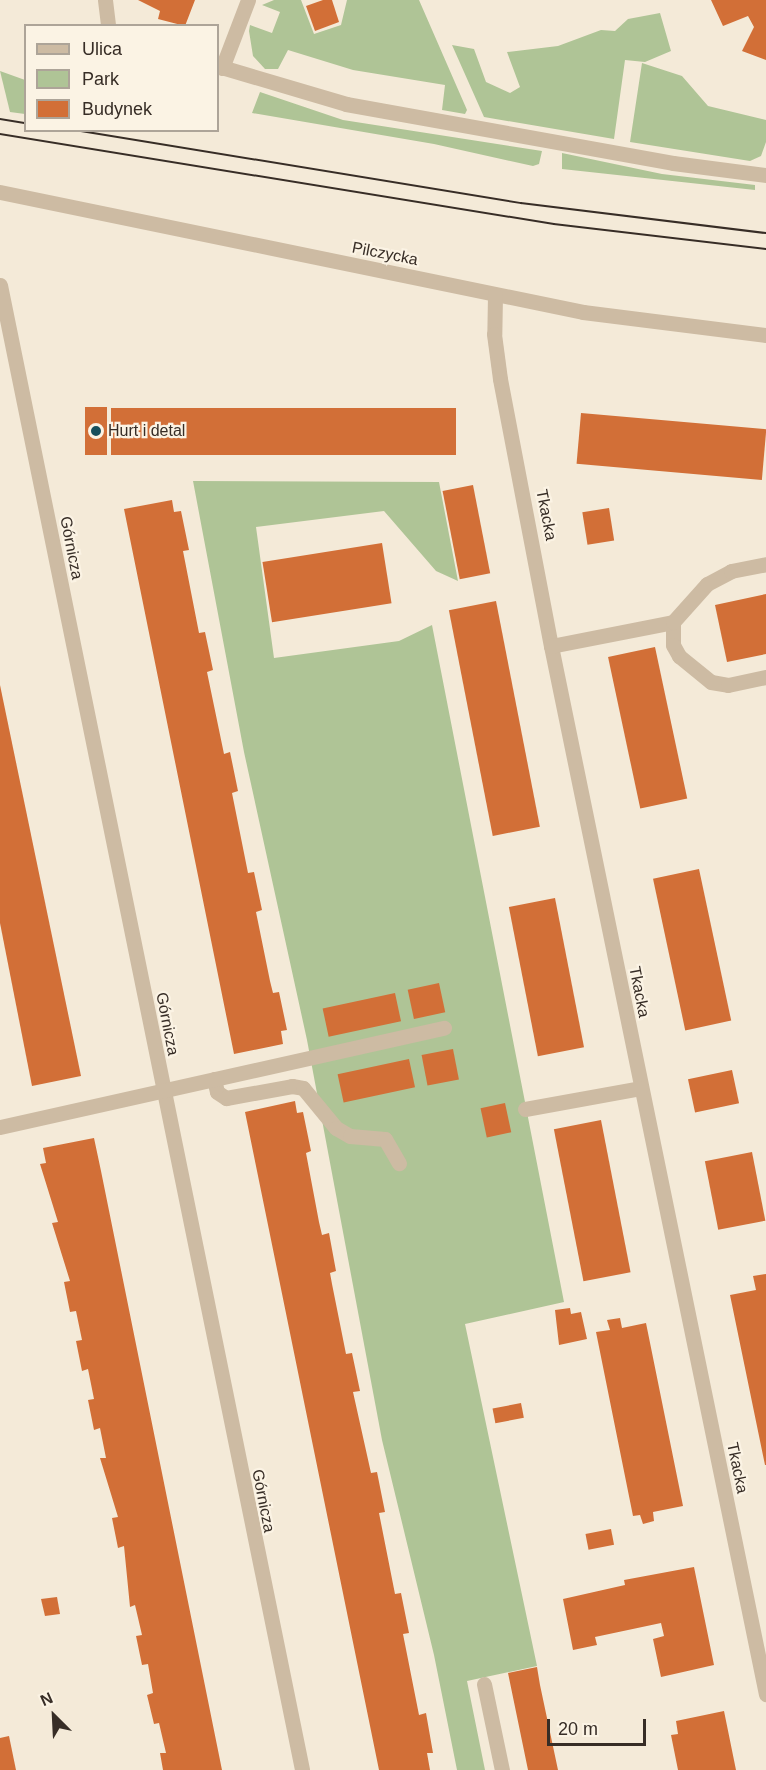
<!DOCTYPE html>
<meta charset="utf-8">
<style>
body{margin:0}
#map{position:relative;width:766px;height:1770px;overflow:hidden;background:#f4ead8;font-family:Helvetica,sans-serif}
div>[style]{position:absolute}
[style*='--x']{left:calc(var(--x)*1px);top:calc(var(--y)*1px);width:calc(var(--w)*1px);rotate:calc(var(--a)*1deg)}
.green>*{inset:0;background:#afc496}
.building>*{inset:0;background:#d26f37;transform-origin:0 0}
.minor>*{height:15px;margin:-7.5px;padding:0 7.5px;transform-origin:7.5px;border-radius:7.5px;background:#cdbba3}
.tram>*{height:1.5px;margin:-0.75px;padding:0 0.75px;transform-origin:0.75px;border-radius:0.75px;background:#372d26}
.dots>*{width:16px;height:16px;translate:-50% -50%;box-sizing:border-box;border:3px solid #fbf3e4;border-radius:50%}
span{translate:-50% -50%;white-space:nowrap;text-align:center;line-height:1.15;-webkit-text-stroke:4.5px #fbf3e4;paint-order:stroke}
.street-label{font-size:16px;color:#372d26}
.poi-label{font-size:16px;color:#372d26}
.left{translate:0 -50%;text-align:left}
.legend{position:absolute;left:24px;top:24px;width:195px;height:108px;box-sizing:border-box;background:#fbf3e4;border:2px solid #ada498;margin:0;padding:8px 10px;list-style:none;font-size:18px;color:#372d26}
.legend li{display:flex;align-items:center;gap:12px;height:30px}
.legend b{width:30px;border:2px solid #ada498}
.north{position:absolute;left:24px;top:1686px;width:60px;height:60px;-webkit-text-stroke:4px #fbf3e4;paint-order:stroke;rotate:336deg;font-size:16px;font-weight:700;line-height:24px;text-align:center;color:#372d26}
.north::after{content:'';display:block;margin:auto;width:21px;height:27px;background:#372d26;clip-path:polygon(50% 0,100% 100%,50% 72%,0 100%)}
.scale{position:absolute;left:547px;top:1719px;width:99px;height:27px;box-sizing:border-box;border:3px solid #372d26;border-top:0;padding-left:8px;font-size:18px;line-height:21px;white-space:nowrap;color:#372d26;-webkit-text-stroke:4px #fbf3e4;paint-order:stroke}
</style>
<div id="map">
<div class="green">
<i style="clip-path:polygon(274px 0,301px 0,314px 34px,341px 25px,347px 0,419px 0,467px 110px,465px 114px,442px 110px,445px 85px,353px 70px,288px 50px,278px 69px,265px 69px,253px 56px,249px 31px,250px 25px,272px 33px,280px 12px,262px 5px)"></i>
<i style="clip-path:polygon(660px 13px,671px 51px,645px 62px,625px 60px,614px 139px,484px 117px,452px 45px,474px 49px,486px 82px,510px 93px,520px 87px,507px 52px,558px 46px,601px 30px,615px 31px,628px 19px)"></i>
<i style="clip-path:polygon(642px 63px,682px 76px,708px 106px,766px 120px,766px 142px,761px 156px,750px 161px,630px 142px)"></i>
<i style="clip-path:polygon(0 71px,25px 80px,25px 114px,10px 112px)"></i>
<i style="clip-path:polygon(260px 92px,343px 120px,542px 151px,539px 164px,533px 166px,434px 144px,252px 113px)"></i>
<i style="clip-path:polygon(562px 153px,662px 174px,755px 185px,755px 190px,562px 169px)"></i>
<i style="clip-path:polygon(193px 481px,439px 482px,458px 581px,436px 571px,384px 511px,256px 527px,274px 658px,399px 641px,432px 625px,564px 1302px,465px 1324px,537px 1666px,467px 1681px,485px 1770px,457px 1770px,434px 1655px,382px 1440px,307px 1040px,244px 752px)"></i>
</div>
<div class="building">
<i style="clip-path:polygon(138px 0,195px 0,185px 26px,158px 19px,160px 11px)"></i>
<i style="clip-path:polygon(323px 0,332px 0,339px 22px,315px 31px,306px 6px)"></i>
<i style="clip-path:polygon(711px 0,766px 0,766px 60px,742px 51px,754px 27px,748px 16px,723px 26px)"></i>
<i style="left:107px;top:407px;width:48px;height:22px;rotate:90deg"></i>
<i style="left:111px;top:408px;width:345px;height:47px"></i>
<i style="left:581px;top:413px;width:186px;height:51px;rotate:5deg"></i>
<i style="left:473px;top:485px;width:90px;height:31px;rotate:79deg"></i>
<i style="clip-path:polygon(172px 500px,174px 512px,181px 511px,189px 550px,183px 551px,199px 633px,205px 632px,213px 670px,207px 672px,224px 754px,230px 752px,238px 791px,232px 793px,248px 873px,254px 872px,262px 910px,256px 912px,270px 981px,273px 993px,279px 992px,287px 1030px,281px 1031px,283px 1044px,234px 1054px,124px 509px)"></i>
<i style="left:609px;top:508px;width:33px;height:27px;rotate:81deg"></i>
<i style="left:382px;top:543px;width:61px;height:121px;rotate:81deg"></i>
<i style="clip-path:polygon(766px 594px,766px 654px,727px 662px,715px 605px)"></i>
<i style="left:496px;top:601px;width:230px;height:48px;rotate:79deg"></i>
<i style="left:655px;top:647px;width:155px;height:48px;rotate:78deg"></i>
<i style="clip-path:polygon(0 685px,81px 1076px,32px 1086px,0 923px)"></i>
<i style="left:699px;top:869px;width:155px;height:47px;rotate:78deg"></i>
<i style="left:555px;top:898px;width:152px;height:47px;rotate:79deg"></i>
<i style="left:439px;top:983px;width:30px;height:32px;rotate:78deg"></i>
<i style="left:395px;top:993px;width:29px;height:74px;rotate:78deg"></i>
<i style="left:453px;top:1049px;width:31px;height:32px;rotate:79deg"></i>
<i style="left:409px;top:1059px;width:29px;height:73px;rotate:78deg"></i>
<i style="left:732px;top:1070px;width:34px;height:45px;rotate:78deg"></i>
<i style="clip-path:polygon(295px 1101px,297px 1113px,303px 1112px,311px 1151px,306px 1153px,319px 1222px,322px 1235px,329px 1233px,336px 1271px,330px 1273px,332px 1284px,346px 1354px,352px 1353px,360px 1391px,353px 1392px,371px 1473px,377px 1472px,385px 1512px,379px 1513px,395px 1594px,401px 1593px,409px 1633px,403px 1634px,419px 1715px,426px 1713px,433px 1753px,427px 1753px,430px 1770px,379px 1770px,245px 1112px)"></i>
<i style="left:505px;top:1103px;width:30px;height:25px;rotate:78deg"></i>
<i style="left:601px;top:1120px;width:155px;height:48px;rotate:79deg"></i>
<i style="clip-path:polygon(94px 1138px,101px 1171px,222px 1770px,163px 1770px,160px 1753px,166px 1753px,159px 1723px,154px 1724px,147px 1695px,153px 1693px,148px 1664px,142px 1665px,136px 1636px,142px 1635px,135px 1605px,130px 1607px,124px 1546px,118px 1548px,112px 1518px,118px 1517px,100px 1458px,106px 1458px,100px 1428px,94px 1430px,88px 1400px,94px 1399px,88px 1369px,82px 1371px,76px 1341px,82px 1340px,76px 1311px,70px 1312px,64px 1282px,70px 1281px,52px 1223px,58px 1222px,40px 1164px,46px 1163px,43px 1148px)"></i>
<i style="left:752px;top:1152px;width:70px;height:48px;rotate:79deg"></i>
<i style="clip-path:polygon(766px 1274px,766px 1465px,765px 1465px,730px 1295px,756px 1290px,753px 1276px)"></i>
<i style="clip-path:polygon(570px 1308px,571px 1314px,581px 1312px,587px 1339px,559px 1345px,555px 1310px)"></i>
<i style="clip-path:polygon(620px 1318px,622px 1328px,646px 1323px,683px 1506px,653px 1512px,654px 1521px,643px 1524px,640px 1515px,633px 1516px,596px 1332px,610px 1330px,607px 1320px)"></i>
<i style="left:521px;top:1403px;width:15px;height:29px;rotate:79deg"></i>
<i style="left:611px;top:1529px;width:16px;height:26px;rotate:79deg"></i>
<i style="clip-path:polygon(694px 1567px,714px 1665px,661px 1677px,653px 1639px,664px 1636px,661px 1623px,595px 1637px,597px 1645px,573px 1650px,563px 1599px,625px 1585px,624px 1580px)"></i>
<i style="clip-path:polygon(57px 1597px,60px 1614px,45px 1616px,41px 1599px)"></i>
<i style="clip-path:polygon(537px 1667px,540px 1685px,558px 1770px,528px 1770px,508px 1673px)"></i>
<i style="clip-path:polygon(724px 1711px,736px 1770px,678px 1770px,671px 1735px,678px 1734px,676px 1721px)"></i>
<i style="clip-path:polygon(9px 1736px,16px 1770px,0 1770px,0 1738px)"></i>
</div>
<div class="minor">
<i style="--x:105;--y:0;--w:26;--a:83"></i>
<i style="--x:218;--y:66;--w:134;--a:16.5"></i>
<i style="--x:346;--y:104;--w:332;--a:10.2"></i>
<i style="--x:673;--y:163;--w:94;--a:7.4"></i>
<i style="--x:222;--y:68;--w:73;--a:-69.1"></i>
<i style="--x:0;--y:192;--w:595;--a:11.63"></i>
<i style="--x:583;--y:312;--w:184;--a:7.2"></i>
<i style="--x:0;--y:285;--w:1515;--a:78.5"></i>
<i style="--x:495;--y:295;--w:39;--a:91"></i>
<i style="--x:494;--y:334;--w:45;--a:82.4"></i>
<i style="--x:500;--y:379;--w:272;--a:79.2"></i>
<i style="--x:551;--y:646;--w:1070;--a:78.41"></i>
<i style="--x:673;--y:622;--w:23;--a:90"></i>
<i style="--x:673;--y:645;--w:13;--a:61"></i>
<i style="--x:679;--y:656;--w:41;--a:39.1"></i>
<i style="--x:711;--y:682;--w:17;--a:10"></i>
<i style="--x:728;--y:685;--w:39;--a:-12"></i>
<i style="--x:551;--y:646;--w:124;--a:-11.1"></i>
<i style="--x:673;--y:622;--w:51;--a:-48.2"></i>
<i style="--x:707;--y:584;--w:27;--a:-28"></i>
<i style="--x:731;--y:571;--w:36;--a:-11"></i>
<i style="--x:214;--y:1079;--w:13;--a:77"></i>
<i style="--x:217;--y:1092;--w:11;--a:34"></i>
<i style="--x:226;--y:1098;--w:67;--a:-10.3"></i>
<i style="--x:292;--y:1086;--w:11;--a:10"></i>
<i style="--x:303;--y:1088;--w:52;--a:50.5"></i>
<i style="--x:336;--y:1128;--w:16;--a:30"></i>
<i style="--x:350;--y:1136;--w:35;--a:5"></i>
<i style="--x:385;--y:1139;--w:28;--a:60"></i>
<i style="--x:525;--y:1109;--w:117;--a:-10.3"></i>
<i style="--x:0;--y:1127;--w:455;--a:-12.6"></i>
<i style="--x:484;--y:1684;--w:88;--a:78.2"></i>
</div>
<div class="tram">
<i style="--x:0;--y:119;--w:26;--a:9"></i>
<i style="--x:75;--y:130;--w:452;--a:9.3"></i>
<i style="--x:521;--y:203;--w:247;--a:7"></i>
<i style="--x:0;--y:134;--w:561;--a:9.23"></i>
<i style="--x:554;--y:224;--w:213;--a:6.7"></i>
</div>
<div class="dots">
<i style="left:96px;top:431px;background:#174f5c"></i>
</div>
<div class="street-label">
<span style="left:385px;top:254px;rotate:11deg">Pilczycka</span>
<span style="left:546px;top:515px;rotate:79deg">Tkacka</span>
<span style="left:71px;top:548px;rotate:79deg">Górnicza</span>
<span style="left:639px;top:992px;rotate:79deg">Tkacka</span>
<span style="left:167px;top:1024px;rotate:79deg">Górnicza</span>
<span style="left:737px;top:1468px;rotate:78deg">Tkacka</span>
<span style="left:263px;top:1501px;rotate:79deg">Górnicza</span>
</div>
<div class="poi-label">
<span class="left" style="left:108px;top:431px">Hurt i detal</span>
</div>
<ul class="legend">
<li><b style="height:8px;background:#cdbba3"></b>Ulica</li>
<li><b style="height:16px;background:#afc496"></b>Park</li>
<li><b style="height:16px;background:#d26f37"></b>Budynek</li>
</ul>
<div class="north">N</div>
<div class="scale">20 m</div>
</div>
